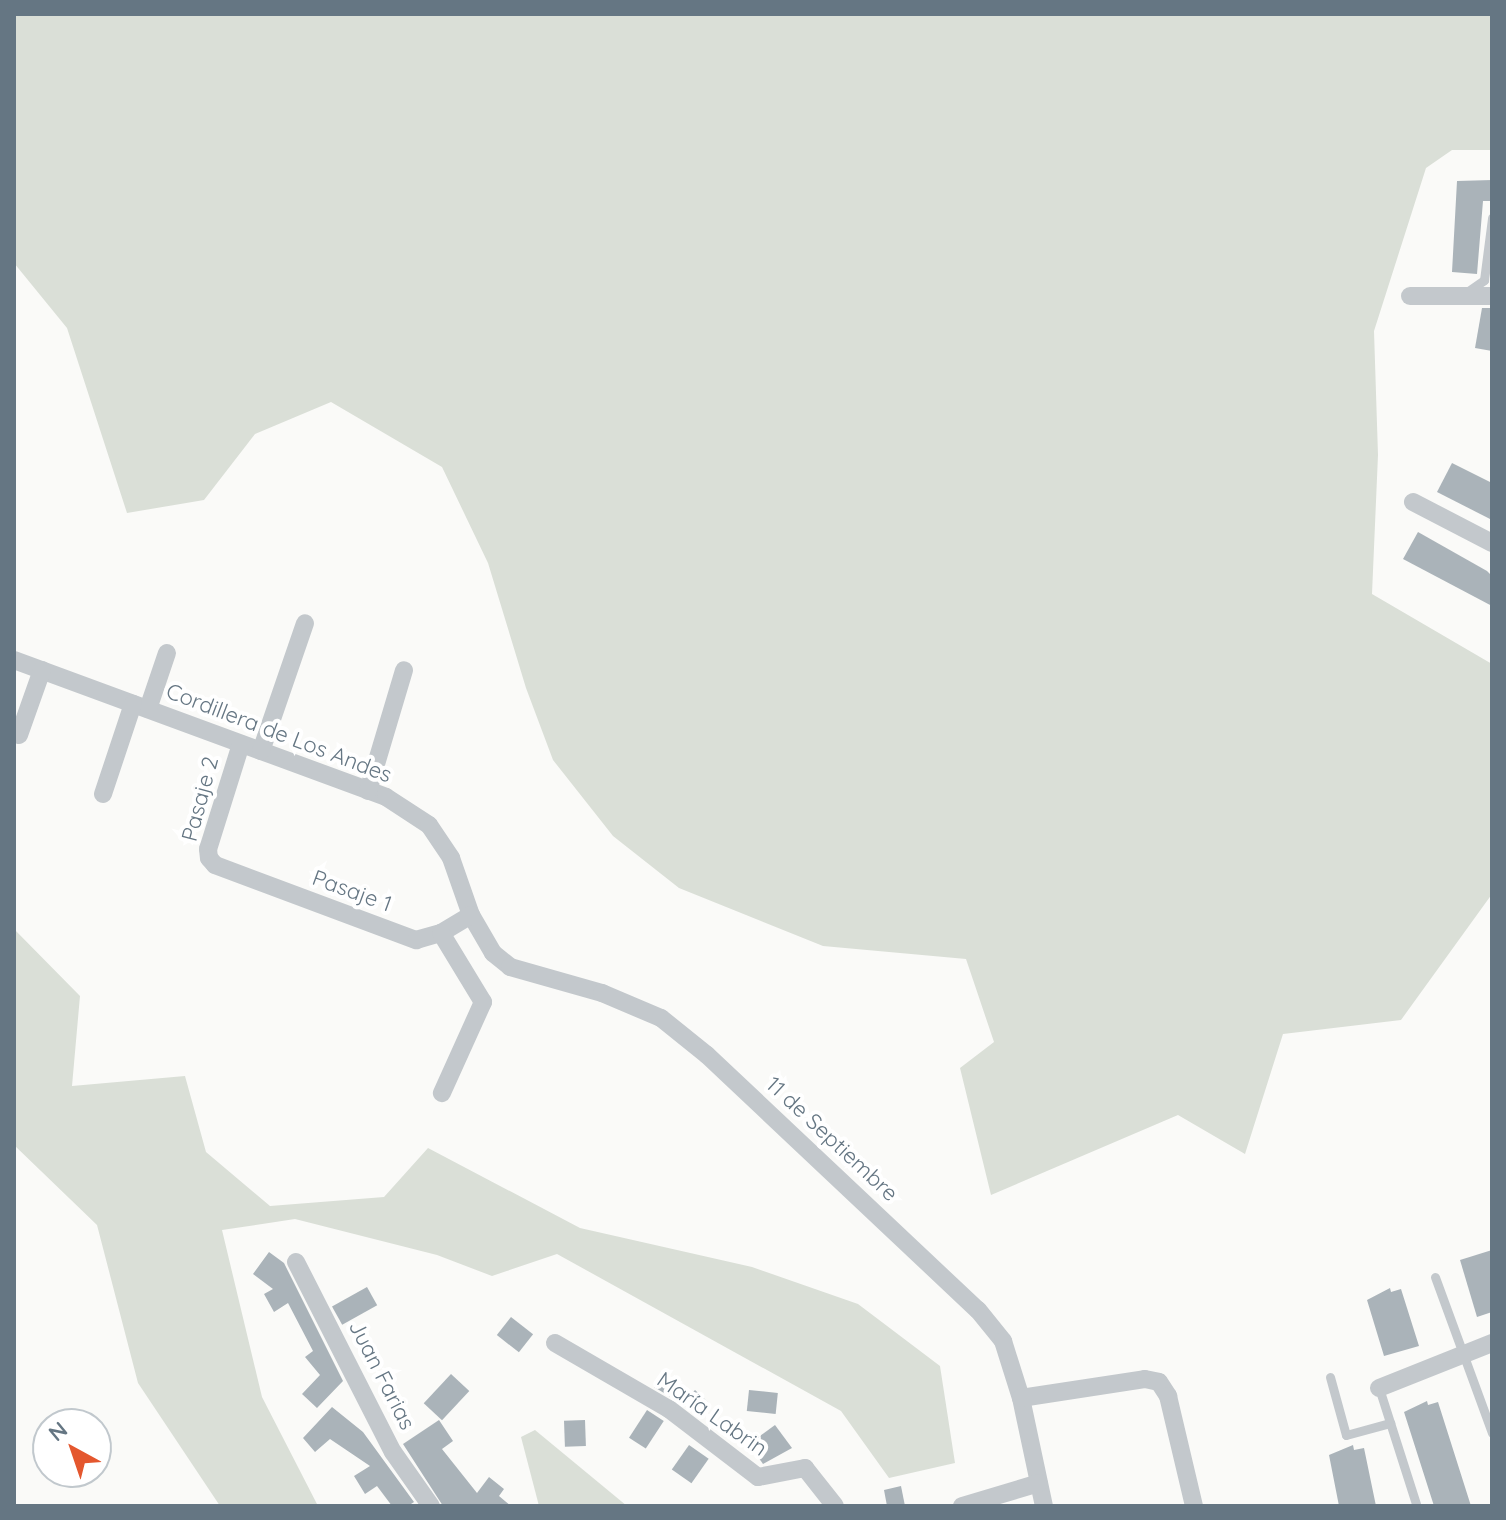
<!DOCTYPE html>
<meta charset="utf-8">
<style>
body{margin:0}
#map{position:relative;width:1506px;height:1520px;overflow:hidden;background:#fafaf8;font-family:Quicksand,sans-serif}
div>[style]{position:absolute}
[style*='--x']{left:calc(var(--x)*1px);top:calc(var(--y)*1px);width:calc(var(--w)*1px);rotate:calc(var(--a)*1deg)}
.green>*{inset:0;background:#dadfd7}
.building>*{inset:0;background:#aab3b9;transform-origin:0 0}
.service>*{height:9px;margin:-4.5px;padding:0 4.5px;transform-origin:4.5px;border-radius:4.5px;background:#c3c8cc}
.minor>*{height:18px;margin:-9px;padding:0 9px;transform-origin:9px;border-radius:9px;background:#c3c8cc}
span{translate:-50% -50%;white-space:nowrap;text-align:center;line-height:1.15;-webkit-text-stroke:8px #fff;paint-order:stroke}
.street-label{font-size:22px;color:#657683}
.frame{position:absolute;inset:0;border:16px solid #657683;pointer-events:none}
.north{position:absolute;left:32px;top:1408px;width:80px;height:80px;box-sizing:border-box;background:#fff;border:2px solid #c1c8cd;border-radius:50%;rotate:320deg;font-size:22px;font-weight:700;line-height:32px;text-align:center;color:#657683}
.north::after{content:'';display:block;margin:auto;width:28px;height:36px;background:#e4572e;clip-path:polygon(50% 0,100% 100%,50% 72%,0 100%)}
</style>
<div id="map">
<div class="green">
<i style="clip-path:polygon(14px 14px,1492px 14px,1492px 150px,1452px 150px,1426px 168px,1374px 331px,1378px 455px,1372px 594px,1492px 664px,1492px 894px,1401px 1020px,1283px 1034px,1245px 1154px,1178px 1115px,991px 1195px,960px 1068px,994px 1042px,966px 959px,823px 946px,679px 888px,613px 836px,553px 760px,526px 688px,488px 563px,442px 467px,331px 402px,255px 434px,204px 500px,127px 513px,67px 328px,14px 263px)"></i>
<i style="clip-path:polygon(14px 929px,80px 996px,72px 1086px,185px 1076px,206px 1152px,270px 1206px,384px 1197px,428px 1148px,580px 1228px,752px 1267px,858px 1304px,940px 1366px,955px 1463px,889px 1478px,841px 1411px,557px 1254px,492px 1276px,437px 1255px,295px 1219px,222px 1230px,262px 1397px,318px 1506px,220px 1506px,138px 1383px,97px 1225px,14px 1145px)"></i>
<i style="clip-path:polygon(535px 1430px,627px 1506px,539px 1506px,521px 1437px)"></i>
</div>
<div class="building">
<i style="clip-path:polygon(1492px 180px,1492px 201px,1483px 201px,1477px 274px,1452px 272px,1457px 181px)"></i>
<i style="clip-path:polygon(1482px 308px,1492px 308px,1492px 351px,1475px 348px)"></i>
<i style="clip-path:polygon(1452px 463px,1492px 483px,1492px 520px,1437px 492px)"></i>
<i style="clip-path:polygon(1418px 532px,1487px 571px,1492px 576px,1492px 606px,1403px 559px)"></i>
<i style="clip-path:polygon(1492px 1250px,1492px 1312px,1477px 1317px,1460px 1260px)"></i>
<i style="clip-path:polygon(269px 1252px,284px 1263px,343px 1381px,317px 1408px,302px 1394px,320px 1375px,305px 1357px,313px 1351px,288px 1303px,274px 1312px,264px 1294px,273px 1289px,253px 1274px)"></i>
<i style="left:367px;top:1287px;width:21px;height:40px;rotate:61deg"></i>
<i style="clip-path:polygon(1390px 1288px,1391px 1292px,1401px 1289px,1419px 1346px,1384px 1356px,1367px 1300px)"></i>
<i style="left:511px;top:1317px;width:28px;height:23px;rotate:38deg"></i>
<i style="left:451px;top:1374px;width:25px;height:40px;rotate:43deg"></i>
<i style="clip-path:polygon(665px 1374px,686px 1394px,679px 1402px,654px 1387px)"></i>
<i style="left:695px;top:1390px;width:19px;height:18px;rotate:43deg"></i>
<i style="left:749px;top:1390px;width:29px;height:21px;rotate:6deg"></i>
<i style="clip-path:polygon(1427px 1401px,1428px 1405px,1438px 1402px,1471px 1506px,1434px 1506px,1404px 1412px)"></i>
<i style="clip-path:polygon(332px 1407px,363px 1432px,414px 1502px,408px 1506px,392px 1506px,377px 1486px,365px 1494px,354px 1476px,370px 1466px,330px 1439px,315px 1452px,303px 1438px)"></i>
<i style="left:647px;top:1410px;width:20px;height:33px;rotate:33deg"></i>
<i style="clip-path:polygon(439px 1420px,453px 1441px,442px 1449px,477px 1493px,489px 1477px,504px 1489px,499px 1496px,511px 1506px,443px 1506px,403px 1444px)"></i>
<i style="left:585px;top:1420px;width:26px;height:21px;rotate:88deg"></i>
<i style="clip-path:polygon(775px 1425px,792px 1448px,763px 1464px,749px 1444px)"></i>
<i style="left:689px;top:1445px;width:24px;height:30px;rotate:35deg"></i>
<i style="clip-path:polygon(1353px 1445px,1354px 1450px,1364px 1448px,1376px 1506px,1339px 1506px,1329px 1455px)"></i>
<i style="clip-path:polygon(901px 1486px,905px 1506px,887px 1506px,884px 1490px)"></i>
</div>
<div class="service">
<i style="--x:1467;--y:292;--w:21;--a:-35"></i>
<i style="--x:1484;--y:280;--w:63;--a:-82.6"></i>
<i style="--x:1435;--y:1277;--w:166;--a:69.9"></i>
<i style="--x:1330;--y:1377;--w:60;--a:74.6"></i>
<i style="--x:1346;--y:1435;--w:46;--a:-15.3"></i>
<i style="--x:1379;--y:1388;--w:122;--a:72.3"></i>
</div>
<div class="minor">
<i style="--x:1410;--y:296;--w:82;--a:0"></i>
<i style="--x:1413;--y:502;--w:89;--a:27.4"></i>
<i style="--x:14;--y:660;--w:396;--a:20.2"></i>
<i style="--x:386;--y:797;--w:51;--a:33.1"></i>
<i style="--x:429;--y:825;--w:40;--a:56"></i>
<i style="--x:451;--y:858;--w:60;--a:70.7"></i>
<i style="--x:471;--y:915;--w:44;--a:59.9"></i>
<i style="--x:493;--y:953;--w:22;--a:39"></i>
<i style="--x:510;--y:967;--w:96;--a:15.8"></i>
<i style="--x:602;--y:993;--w:64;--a:23"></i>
<i style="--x:661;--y:1018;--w:59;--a:38.8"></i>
<i style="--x:707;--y:1055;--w:372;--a:43.3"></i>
<i style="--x:978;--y:1310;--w:40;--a:51"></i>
<i style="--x:1003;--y:1341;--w:60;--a:72.5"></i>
<i style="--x:1021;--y:1398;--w:110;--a:78"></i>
<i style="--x:148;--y:709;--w:59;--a:-71.3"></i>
<i style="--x:19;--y:735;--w:69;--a:-70.5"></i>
<i style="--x:241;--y:744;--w:110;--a:107.4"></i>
<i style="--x:208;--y:849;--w:9;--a:84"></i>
<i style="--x:209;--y:858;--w:9;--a:49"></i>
<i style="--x:215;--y:865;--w:215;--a:20.5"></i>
<i style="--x:416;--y:940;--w:26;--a:-16"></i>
<i style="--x:441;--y:933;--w:35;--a:-31"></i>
<i style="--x:261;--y:751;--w:135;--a:-71"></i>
<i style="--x:368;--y:791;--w:126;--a:-73.4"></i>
<i style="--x:103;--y:794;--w:95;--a:-71.6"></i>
<i style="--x:441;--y:933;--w:81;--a:58.7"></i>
<i style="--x:483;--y:1002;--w:100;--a:114.3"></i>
<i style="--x:296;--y:1262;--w:213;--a:63"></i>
<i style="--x:393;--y:1452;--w:66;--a:54.9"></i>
<i style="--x:555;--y:1343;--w:132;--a:30.1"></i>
<i style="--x:669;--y:1409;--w:112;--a:37.4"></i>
<i style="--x:758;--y:1477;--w:48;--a:-10.8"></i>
<i style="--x:805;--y:1468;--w:48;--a:51.7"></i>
<i style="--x:1379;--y:1388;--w:122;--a:-21.7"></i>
<i style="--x:1021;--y:1398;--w:125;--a:-8.7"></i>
<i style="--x:1145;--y:1379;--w:14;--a:12"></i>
<i style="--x:1159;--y:1382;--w:17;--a:57"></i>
<i style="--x:1168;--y:1396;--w:113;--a:76.7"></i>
<i style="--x:962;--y:1506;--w:80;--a:-16.6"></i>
</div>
<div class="street-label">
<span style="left:279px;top:733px;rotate:21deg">Cordillera de Los Andes</span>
<span style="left:200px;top:799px;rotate:-75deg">Pasaje 2</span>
<span style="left:352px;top:891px;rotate:20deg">Pasaje 1</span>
<span style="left:832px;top:1139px;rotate:43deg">11 de Septiembre</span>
<span style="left:382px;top:1375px;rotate:63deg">Juan Farias</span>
<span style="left:712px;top:1414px;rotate:35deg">María Labrin</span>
</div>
<div class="frame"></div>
<div class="north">N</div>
</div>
